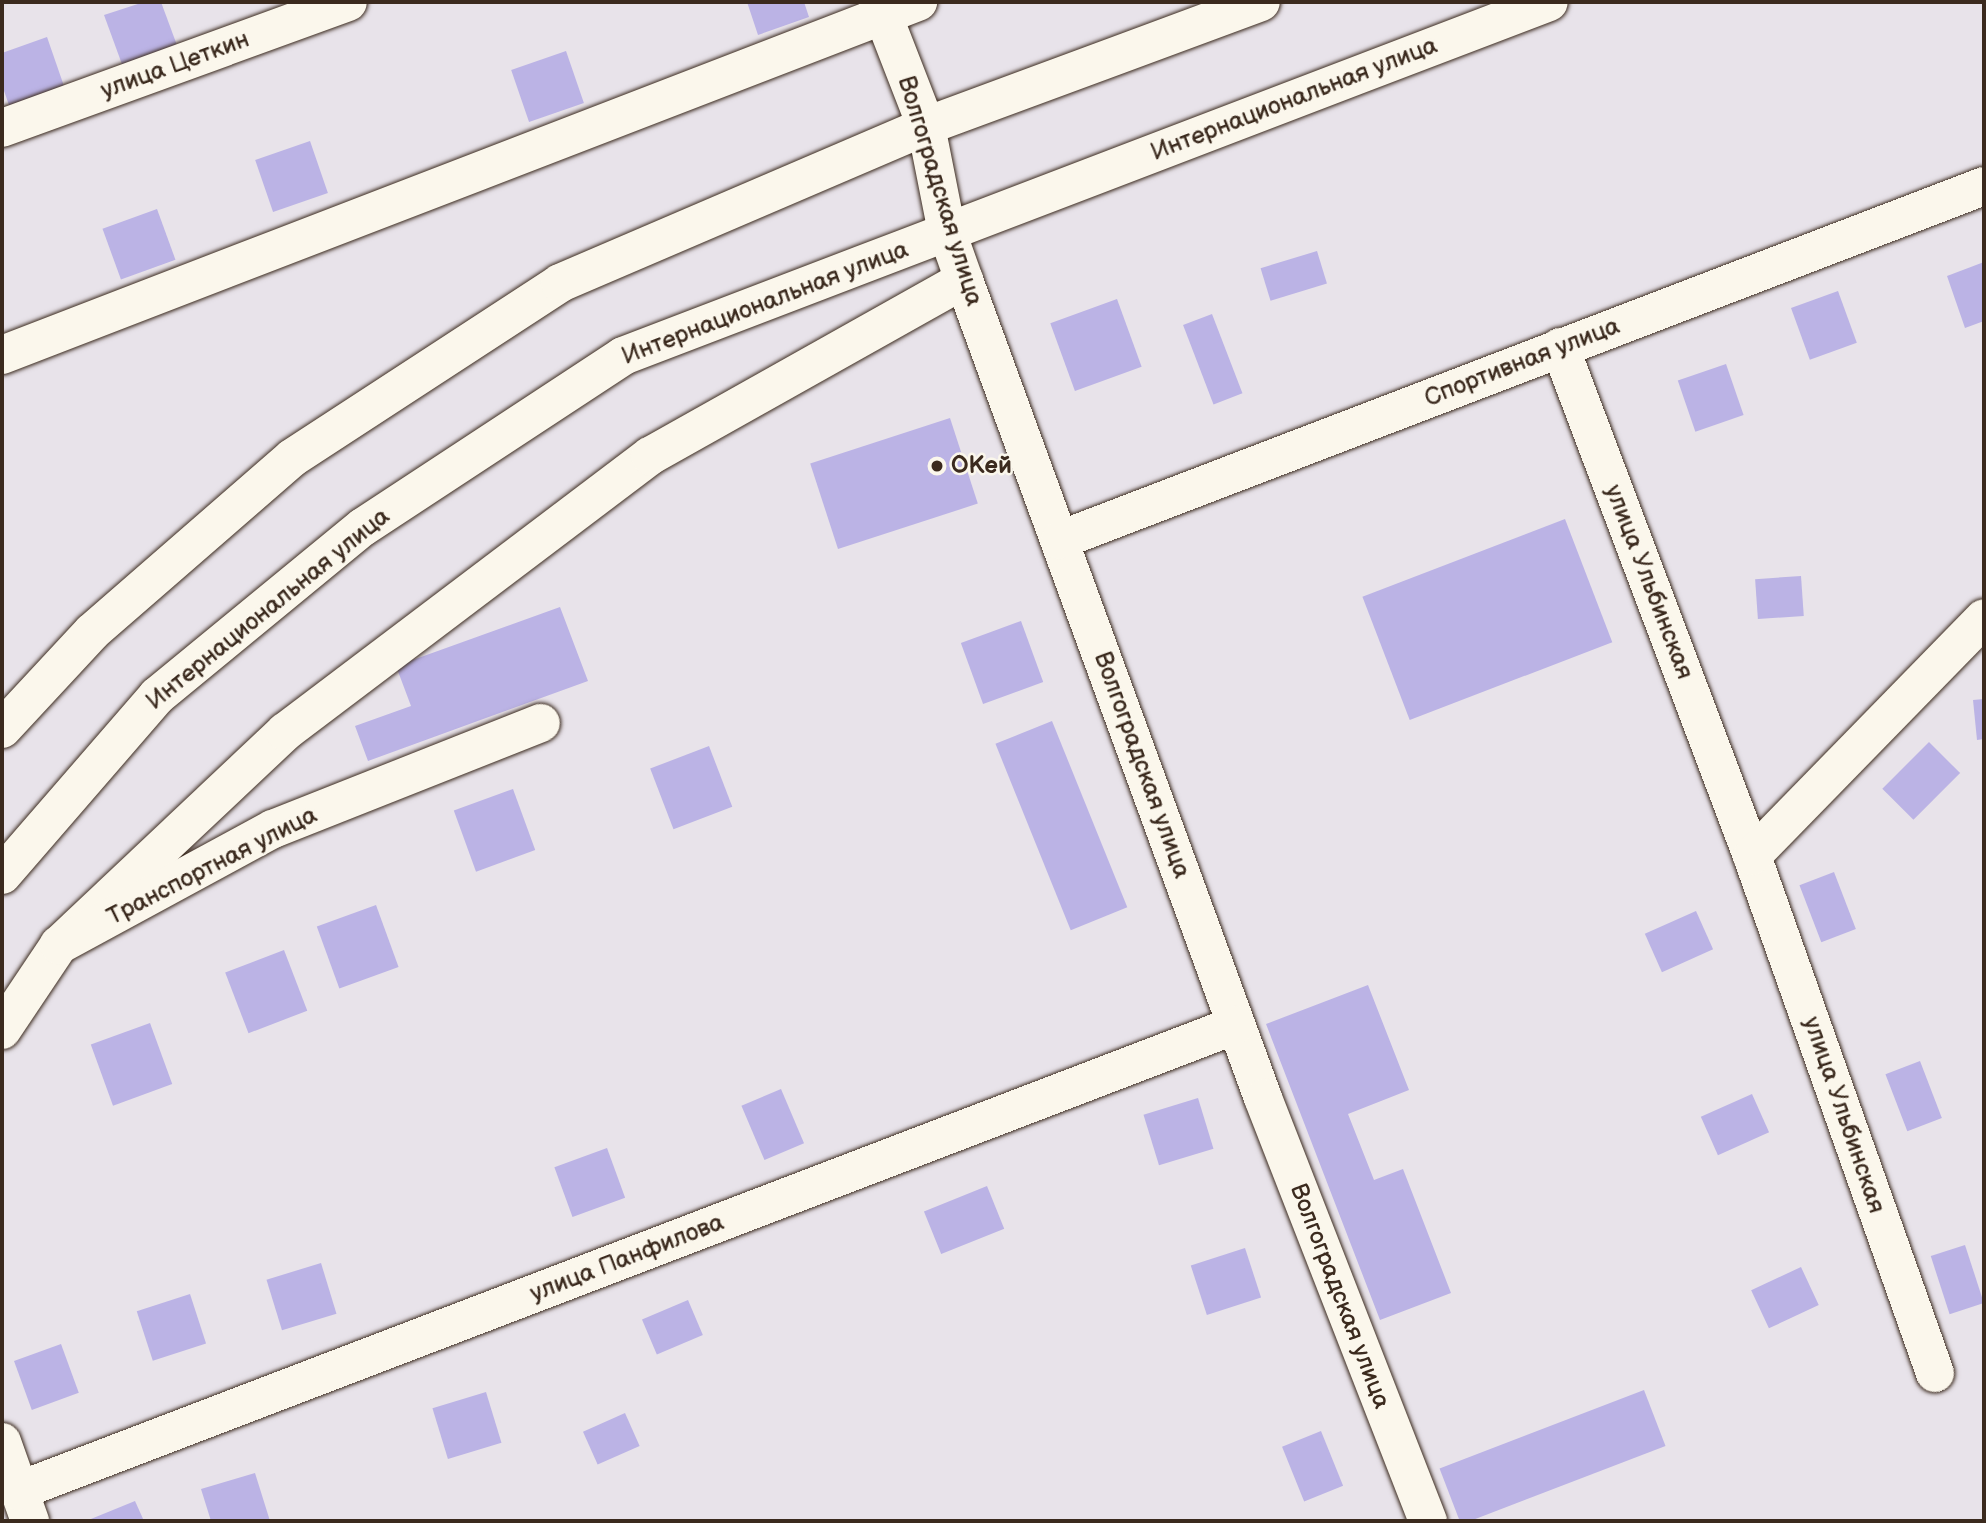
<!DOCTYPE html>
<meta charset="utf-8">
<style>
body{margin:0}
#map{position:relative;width:1986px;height:1523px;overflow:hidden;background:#e8e3ea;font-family:"Balsamiq Sans",sans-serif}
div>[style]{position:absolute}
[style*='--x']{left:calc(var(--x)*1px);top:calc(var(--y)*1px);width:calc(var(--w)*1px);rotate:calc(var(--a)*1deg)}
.building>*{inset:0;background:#bbb3e5;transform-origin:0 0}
.roads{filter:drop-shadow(0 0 2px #3b2a1e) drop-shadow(0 0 2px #3b2a1e)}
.minor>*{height:38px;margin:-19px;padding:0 19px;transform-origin:19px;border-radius:19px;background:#fbf7ec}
.major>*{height:38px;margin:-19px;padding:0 19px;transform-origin:19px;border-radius:19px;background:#fbf7ec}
.dots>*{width:19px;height:19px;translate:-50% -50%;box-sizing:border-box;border:4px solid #fbf7ec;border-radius:50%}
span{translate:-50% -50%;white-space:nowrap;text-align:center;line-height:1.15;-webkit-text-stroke:5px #fbf7ec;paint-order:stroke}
.street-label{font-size:24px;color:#3b2a1e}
.poi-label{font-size:24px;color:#3b2a1e;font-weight:700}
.left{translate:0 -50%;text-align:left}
.frame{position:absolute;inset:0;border:4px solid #3b2a1e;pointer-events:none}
</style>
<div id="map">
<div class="building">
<i style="clip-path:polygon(144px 2px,161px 2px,178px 48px,123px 67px,104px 15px)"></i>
<i style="clip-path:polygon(747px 2px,804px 2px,809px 17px,758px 35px)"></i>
<i style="clip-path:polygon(47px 37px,65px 89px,10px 108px,2px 85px,2px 53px)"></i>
<i style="left:566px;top:51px;width:55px;height:58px;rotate:71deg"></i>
<i style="left:310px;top:141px;width:55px;height:58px;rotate:71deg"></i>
<i style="left:157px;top:209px;width:54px;height:58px;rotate:70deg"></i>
<i style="left:1317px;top:251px;width:34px;height:59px;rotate:73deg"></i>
<i style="clip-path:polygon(1984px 262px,1984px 321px,1965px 328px,1947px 276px)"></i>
<i style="left:1838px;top:291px;width:55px;height:50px;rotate:70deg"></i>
<i style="left:1117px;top:299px;width:72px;height:71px;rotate:70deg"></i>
<i style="left:1212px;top:314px;width:85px;height:31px;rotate:69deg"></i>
<i style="left:1726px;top:364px;width:54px;height:51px;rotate:71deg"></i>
<i style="left:950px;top:418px;width:90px;height:147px;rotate:72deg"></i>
<i style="left:1565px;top:519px;width:132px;height:217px;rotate:69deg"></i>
<i style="left:1801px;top:576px;width:40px;height:46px;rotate:86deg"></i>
<i style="clip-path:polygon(560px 607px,588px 681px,368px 761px,355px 726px,411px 706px,396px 666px)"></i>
<i style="left:1021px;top:621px;width:65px;height:64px;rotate:70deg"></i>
<i style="clip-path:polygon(1984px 699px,1984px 739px,1977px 740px,1973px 700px)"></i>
<i style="left:1052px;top:721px;width:201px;height:61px;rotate:68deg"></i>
<i style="left:1929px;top:742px;width:44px;height:66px;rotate:45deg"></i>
<i style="left:709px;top:746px;width:65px;height:63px;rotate:69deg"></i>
<i style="left:513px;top:789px;width:65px;height:63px;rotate:70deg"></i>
<i style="left:1834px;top:872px;width:61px;height:37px;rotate:69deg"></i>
<i style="left:376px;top:905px;width:66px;height:63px;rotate:70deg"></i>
<i style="left:1696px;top:911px;width:42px;height:56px;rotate:66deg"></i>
<i style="left:284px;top:950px;width:65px;height:63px;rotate:69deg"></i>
<i style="clip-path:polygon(1368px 985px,1409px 1090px,1348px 1114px,1374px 1180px,1403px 1169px,1451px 1293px,1380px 1320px,1266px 1024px)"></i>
<i style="left:150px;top:1023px;width:65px;height:63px;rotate:70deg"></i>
<i style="left:1920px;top:1061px;width:61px;height:37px;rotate:69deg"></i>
<i style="left:781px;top:1089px;width:59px;height:43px;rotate:67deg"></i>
<i style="left:1752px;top:1094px;width:42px;height:56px;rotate:66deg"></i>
<i style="left:1198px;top:1098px;width:53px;height:57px;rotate:73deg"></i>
<i style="left:607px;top:1148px;width:53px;height:56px;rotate:70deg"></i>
<i style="left:987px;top:1186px;width:46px;height:68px;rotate:68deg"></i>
<i style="left:1965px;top:1245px;width:61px;height:36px;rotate:72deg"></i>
<i style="left:1245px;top:1248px;width:52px;height:57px;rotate:72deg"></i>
<i style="left:321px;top:1263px;width:53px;height:57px;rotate:73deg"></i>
<i style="left:1801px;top:1267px;width:42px;height:55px;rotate:65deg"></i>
<i style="left:190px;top:1294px;width:52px;height:56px;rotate:72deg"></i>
<i style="left:688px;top:1300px;width:38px;height:50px;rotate:67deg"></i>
<i style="left:61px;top:1344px;width:52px;height:50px;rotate:70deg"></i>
<i style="left:1644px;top:1390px;width:60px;height:219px;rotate:69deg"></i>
<i style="left:486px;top:1392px;width:53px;height:56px;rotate:73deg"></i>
<i style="left:625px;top:1413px;width:36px;height:46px;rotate:66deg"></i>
<i style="left:1321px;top:1431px;width:59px;height:42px;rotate:68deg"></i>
<i style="clip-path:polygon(255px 1473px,270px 1521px,211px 1521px,201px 1489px)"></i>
<i style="clip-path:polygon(135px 1501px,144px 1521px,86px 1521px)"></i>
</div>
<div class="roads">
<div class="minor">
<i style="--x:878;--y:2;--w:133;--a:68.8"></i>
<i style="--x:926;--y:126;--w:108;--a:78.8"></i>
<i style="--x:947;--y:232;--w:51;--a:70.5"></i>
<i style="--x:964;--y:280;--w:871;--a:69.92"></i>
<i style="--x:1263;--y:1098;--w:454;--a:68.7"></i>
<i style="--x:2;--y:128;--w:368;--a:-20"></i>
<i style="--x:1560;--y:347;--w:544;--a:69.33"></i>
<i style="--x:2;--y:355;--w:982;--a:-21.08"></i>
<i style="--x:1060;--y:540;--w:989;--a:-20.96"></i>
<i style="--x:59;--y:945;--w:311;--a:-43.3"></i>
<i style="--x:285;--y:732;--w:458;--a:-37.1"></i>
<i style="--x:650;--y:456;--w:360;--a:-29.3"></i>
<i style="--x:2;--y:1030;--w:102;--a:-56.2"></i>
<i style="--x:59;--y:945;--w:243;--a:-28.5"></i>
<i style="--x:273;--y:829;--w:288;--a:-21.6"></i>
<i style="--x:1935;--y:1373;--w:548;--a:-109.49"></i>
<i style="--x:1752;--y:856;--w:332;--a:-45.7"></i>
<i style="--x:2;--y:1442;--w:84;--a:70.5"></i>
<i style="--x:18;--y:1491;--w:1304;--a:-20.94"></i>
</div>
<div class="major">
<i style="--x:2;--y:729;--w:132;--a:-47.1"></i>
<i style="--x:92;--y:632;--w:265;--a:-41"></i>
<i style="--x:292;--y:458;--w:320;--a:-33.1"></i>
<i style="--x:560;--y:283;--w:398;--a:-23.2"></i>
<i style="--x:926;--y:126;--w:357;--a:-20.3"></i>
<i style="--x:2;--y:875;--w:237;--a:-49.1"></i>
<i style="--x:157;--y:696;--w:266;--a:-39.4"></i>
<i style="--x:363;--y:527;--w:311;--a:-33.3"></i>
<i style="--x:623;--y:356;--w:991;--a:-20.92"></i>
</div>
</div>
<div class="dots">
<i style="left:937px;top:466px;background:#3b2a1e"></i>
</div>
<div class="street-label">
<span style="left:175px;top:65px;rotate:-20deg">улица Цеткин</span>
<span style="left:1294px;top:99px;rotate:-21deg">Интернациональная улица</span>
<span style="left:940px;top:191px;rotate:73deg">Волгоградская улица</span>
<span style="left:765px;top:303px;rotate:-21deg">Интернациональная улица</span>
<span style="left:1522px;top:362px;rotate:-21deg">Спортивная улица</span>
<span style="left:1649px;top:582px;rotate:69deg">улица Ульбинская</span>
<span style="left:268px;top:609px;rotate:-39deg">Интернациональная улица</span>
<span style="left:1142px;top:765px;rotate:70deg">Волгоградская улица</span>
<span style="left:212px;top:866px;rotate:-27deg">Транспортная улица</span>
<span style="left:1844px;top:1115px;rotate:71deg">улица Ульбинская</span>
<span style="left:627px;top:1258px;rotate:-21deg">улица Панфилова</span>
<span style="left:1340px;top:1296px;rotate:69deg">Волгоградская улица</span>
</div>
<div class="poi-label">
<span class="left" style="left:951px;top:466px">ОКей</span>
</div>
<div class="frame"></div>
</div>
